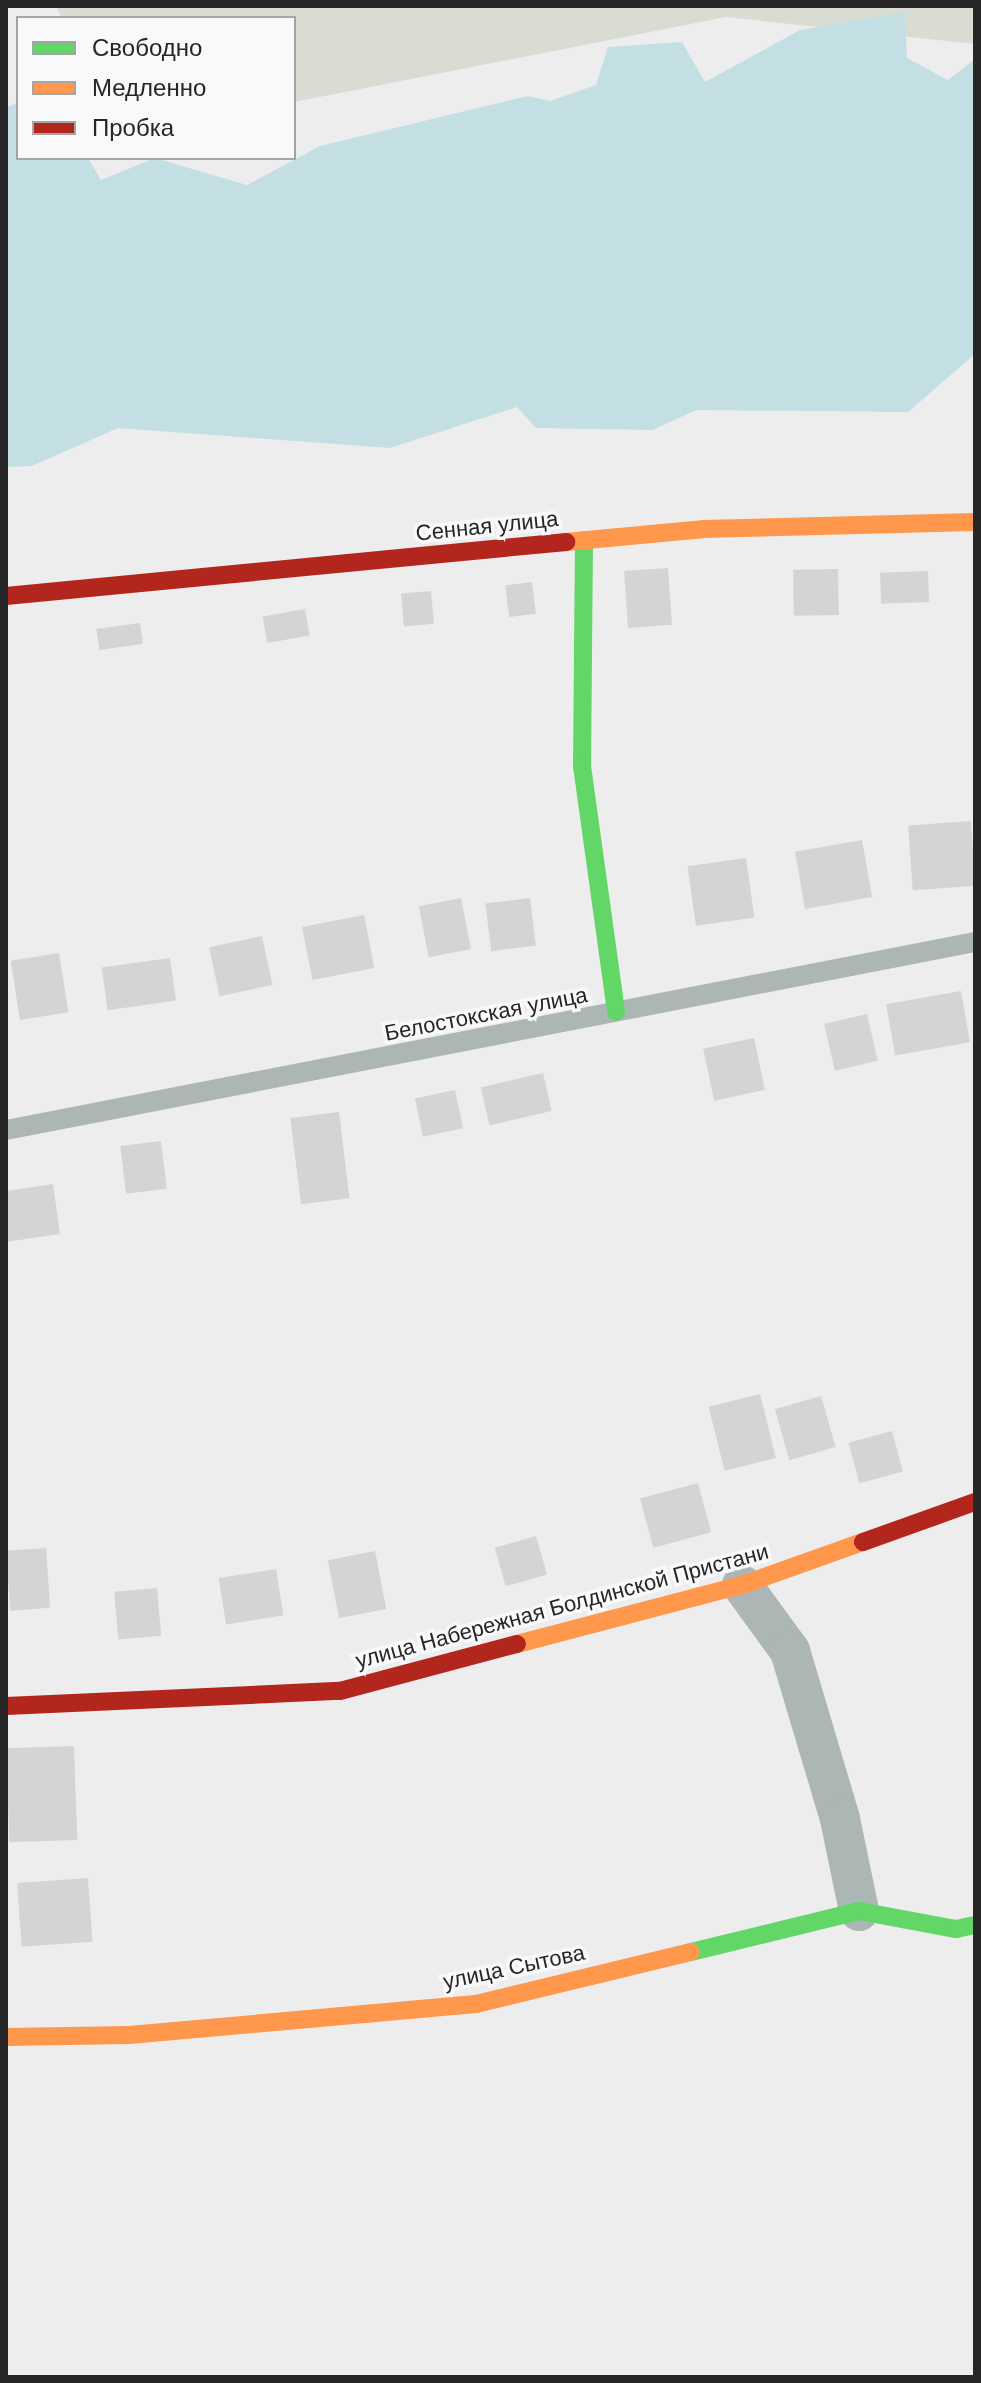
<!DOCTYPE html>
<meta charset="utf-8">
<style>
body{margin:0}
#map{position:relative;width:981px;height:2383px;overflow:hidden;background:#ededed;font-family:Arial,sans-serif}
div>[style]{position:absolute}
[style*='--x']{left:calc(var(--x)*1px);top:calc(var(--y)*1px);width:calc(var(--w)*1px);rotate:calc(var(--a)*1deg)}
.green>*{inset:0;background:#d9dcd2}
.water>*{inset:0;background:#c4dfe4}
.building>*{inset:0;background:#d4d4d5;transform-origin:0 0}
.lane>*{height:20px;margin:-10px;padding:0 10px;transform-origin:10px;border-radius:10px;background:#abb6b5}
.street>*{height:40px;margin:-20px;padding:0 20px;transform-origin:20px;border-radius:20px;background:#abb6b5}
.fast>*{height:18px;margin:-9px;padding:0 9px;transform-origin:9px;border-radius:9px;background:#63d668}
.slow>*{height:18px;margin:-9px;padding:0 9px;transform-origin:9px;border-radius:9px;background:#ff974d}
.jam>*{height:18px;margin:-9px;padding:0 9px;transform-origin:9px;border-radius:9px;background:#b3261e}
span{translate:-50% -50%;white-space:nowrap;text-align:center;line-height:1.15;-webkit-text-stroke:7px #f9f9fb;paint-order:stroke}
.street-label{font-size:22px;color:#262627}
.frame{position:absolute;inset:0;border:8px solid #262627;pointer-events:none}
.legend{position:absolute;left:16px;top:16px;width:280px;height:144px;box-sizing:border-box;background:#f9f9fb;border:2px solid #a5a5a6;margin:0;padding:10px 14px;list-style:none;font-size:24px;color:#262627}
.legend li{display:flex;align-items:center;gap:16px;height:40px}
.legend b{width:40px;border:2px solid #a5a5a6}
</style>
<div id="map">
<div class="green">
<i style="clip-path:polygon(56px 6px,975px 6px,975px 44px,726px 17px,294px 102px,294px 18px,62px 18px)"></i>
</div>
<div class="water">
<i style="clip-path:polygon(905px 12px,907px 58px,948px 80px,975px 59px,975px 354px,908px 412px,696px 410px,653px 430px,536px 428px,517px 407px,390px 448px,118px 428px,32px 466px,6px 467px,6px 107px,18px 103px,18px 158px,88px 158px,101px 180px,155px 158px,247px 185px,320px 146px,528px 96px,550px 101px,596px 85px,608px 47px,682px 42px,705px 82px,800px 30px)"></i>
</div>
<div class="building">
<i style="left:668px;top:568px;width:57px;height:44px;rotate:86deg"></i>
<i style="left:838px;top:569px;width:46px;height:45px;rotate:89deg"></i>
<i style="left:928px;top:571px;width:31px;height:48px;rotate:88deg"></i>
<i style="left:532px;top:582px;width:32px;height:27px;rotate:83deg"></i>
<i style="left:431px;top:591px;width:33px;height:30px;rotate:85deg"></i>
<i style="left:305px;top:609px;width:27px;height:43px;rotate:80deg"></i>
<i style="left:140px;top:623px;width:21px;height:44px;rotate:82deg"></i>
<i style="left:971px;top:821px;width:65px;height:63px;rotate:86deg"></i>
<i style="left:862px;top:840px;width:58px;height:68px;rotate:80deg"></i>
<i style="left:746px;top:858px;width:60px;height:59px;rotate:82deg"></i>
<i style="left:461px;top:898px;width:52px;height:43px;rotate:79deg"></i>
<i style="left:530px;top:898px;width:48px;height:45px;rotate:83deg"></i>
<i style="left:364px;top:915px;width:54px;height:63px;rotate:79deg"></i>
<i style="left:262px;top:936px;width:50px;height:54px;rotate:78deg"></i>
<i style="left:59px;top:953px;width:60px;height:49px;rotate:81deg"></i>
<i style="left:170px;top:958px;width:43px;height:69px;rotate:82deg"></i>
<i style="left:961px;top:991px;width:52px;height:76px;rotate:80deg"></i>
<i style="left:867px;top:1014px;width:48px;height:44px;rotate:77deg"></i>
<i style="left:754px;top:1038px;width:53px;height:52px;rotate:78deg"></i>
<i style="left:543px;top:1073px;width:39px;height:64px;rotate:77deg"></i>
<i style="left:455px;top:1090px;width:39px;height:41px;rotate:78deg"></i>
<i style="left:339px;top:1112px;width:87px;height:49px;rotate:83deg"></i>
<i style="left:161px;top:1141px;width:48px;height:41px;rotate:83deg"></i>
<i style="clip-path:polygon(53px 1184px,60px 1234px,6px 1242px,6px 1191px)"></i>
<i style="left:760px;top:1394px;width:66px;height:53px;rotate:76deg"></i>
<i style="left:821px;top:1396px;width:53px;height:48px;rotate:74deg"></i>
<i style="left:892px;top:1431px;width:42px;height:45px;rotate:75deg"></i>
<i style="left:698px;top:1483px;width:51px;height:60px;rotate:75deg"></i>
<i style="left:536px;top:1536px;width:40px;height:43px;rotate:74deg"></i>
<i style="left:46px;top:1548px;width:60px;height:40px;rotate:86deg"></i>
<i style="left:375px;top:1551px;width:59px;height:48px;rotate:79deg"></i>
<i style="left:276px;top:1569px;width:47px;height:58px;rotate:81deg"></i>
<i style="left:157px;top:1588px;width:48px;height:43px;rotate:85deg"></i>
<i style="left:74px;top:1746px;width:94px;height:68px;rotate:88deg"></i>
<i style="left:88px;top:1878px;width:64px;height:71px;rotate:86deg"></i>
</div>
<div class="lane">
<i style="--x:6;--y:1130;--w:987;--a:-10.98"></i>
</div>
<div class="street">
<i style="--x:742;--y:1585;--w:82;--a:54"></i>
<i style="--x:790;--y:1651;--w:175;--a:73.4"></i>
<i style="--x:840;--y:1819;--w:94;--a:78.3"></i>
</div>
<div class="fast">
<i style="--x:584;--y:540;--w:226;--a:90.5"></i>
<i style="--x:582;--y:766;--w:248;--a:82.1"></i>
<i style="--x:691;--y:1952;--w:173;--a:-13.7"></i>
<i style="--x:859;--y:1911;--w:99;--a:10.5"></i>
<i style="--x:956;--y:1929;--w:19;--a:-12"></i>
</div>
<div class="slow">
<i style="--x:566;--y:542;--w:139;--a:-5.4"></i>
<i style="--x:704;--y:529;--w:271;--a:-1.5"></i>
<i style="--x:517;--y:1644;--w:233;--a:-14.7"></i>
<i style="--x:742;--y:1585;--w:128;--a:-19.6"></i>
<i style="--x:6;--y:2037;--w:123;--a:-0.9"></i>
<i style="--x:129;--y:2035;--w:348;--a:-5.1"></i>
<i style="--x:476;--y:2004;--w:221;--a:-13.6"></i>
</div>
<div class="jam">
<i style="--x:6;--y:596;--w:563;--a:-5.51"></i>
<i style="--x:863;--y:1542;--w:119;--a:-19.7"></i>
<i style="--x:6;--y:1706;--w:334;--a:-2.6"></i>
<i style="--x:340;--y:1691;--w:183;--a:-14.9"></i>
</div>
<div class="street-label">
<span style="left:487px;top:526px;rotate:-6deg">Сенная улица</span>
<span style="left:486px;top:1014px;rotate:-11deg">Белостокская улица</span>
<span style="left:562px;top:1606px;rotate:-15deg">улица Набережная Болдинской Пристани</span>
<span style="left:514px;top:1967px;rotate:-12deg">улица Сытова</span>
</div>
<div class="frame"></div>
<ul class="legend">
<li><b style="height:10px;background:#63d668"></b>Свободно</li>
<li><b style="height:10px;background:#ff974d"></b>Медленно</li>
<li><b style="height:10px;background:#b3261e"></b>Пробка</li>
</ul>
</div>
